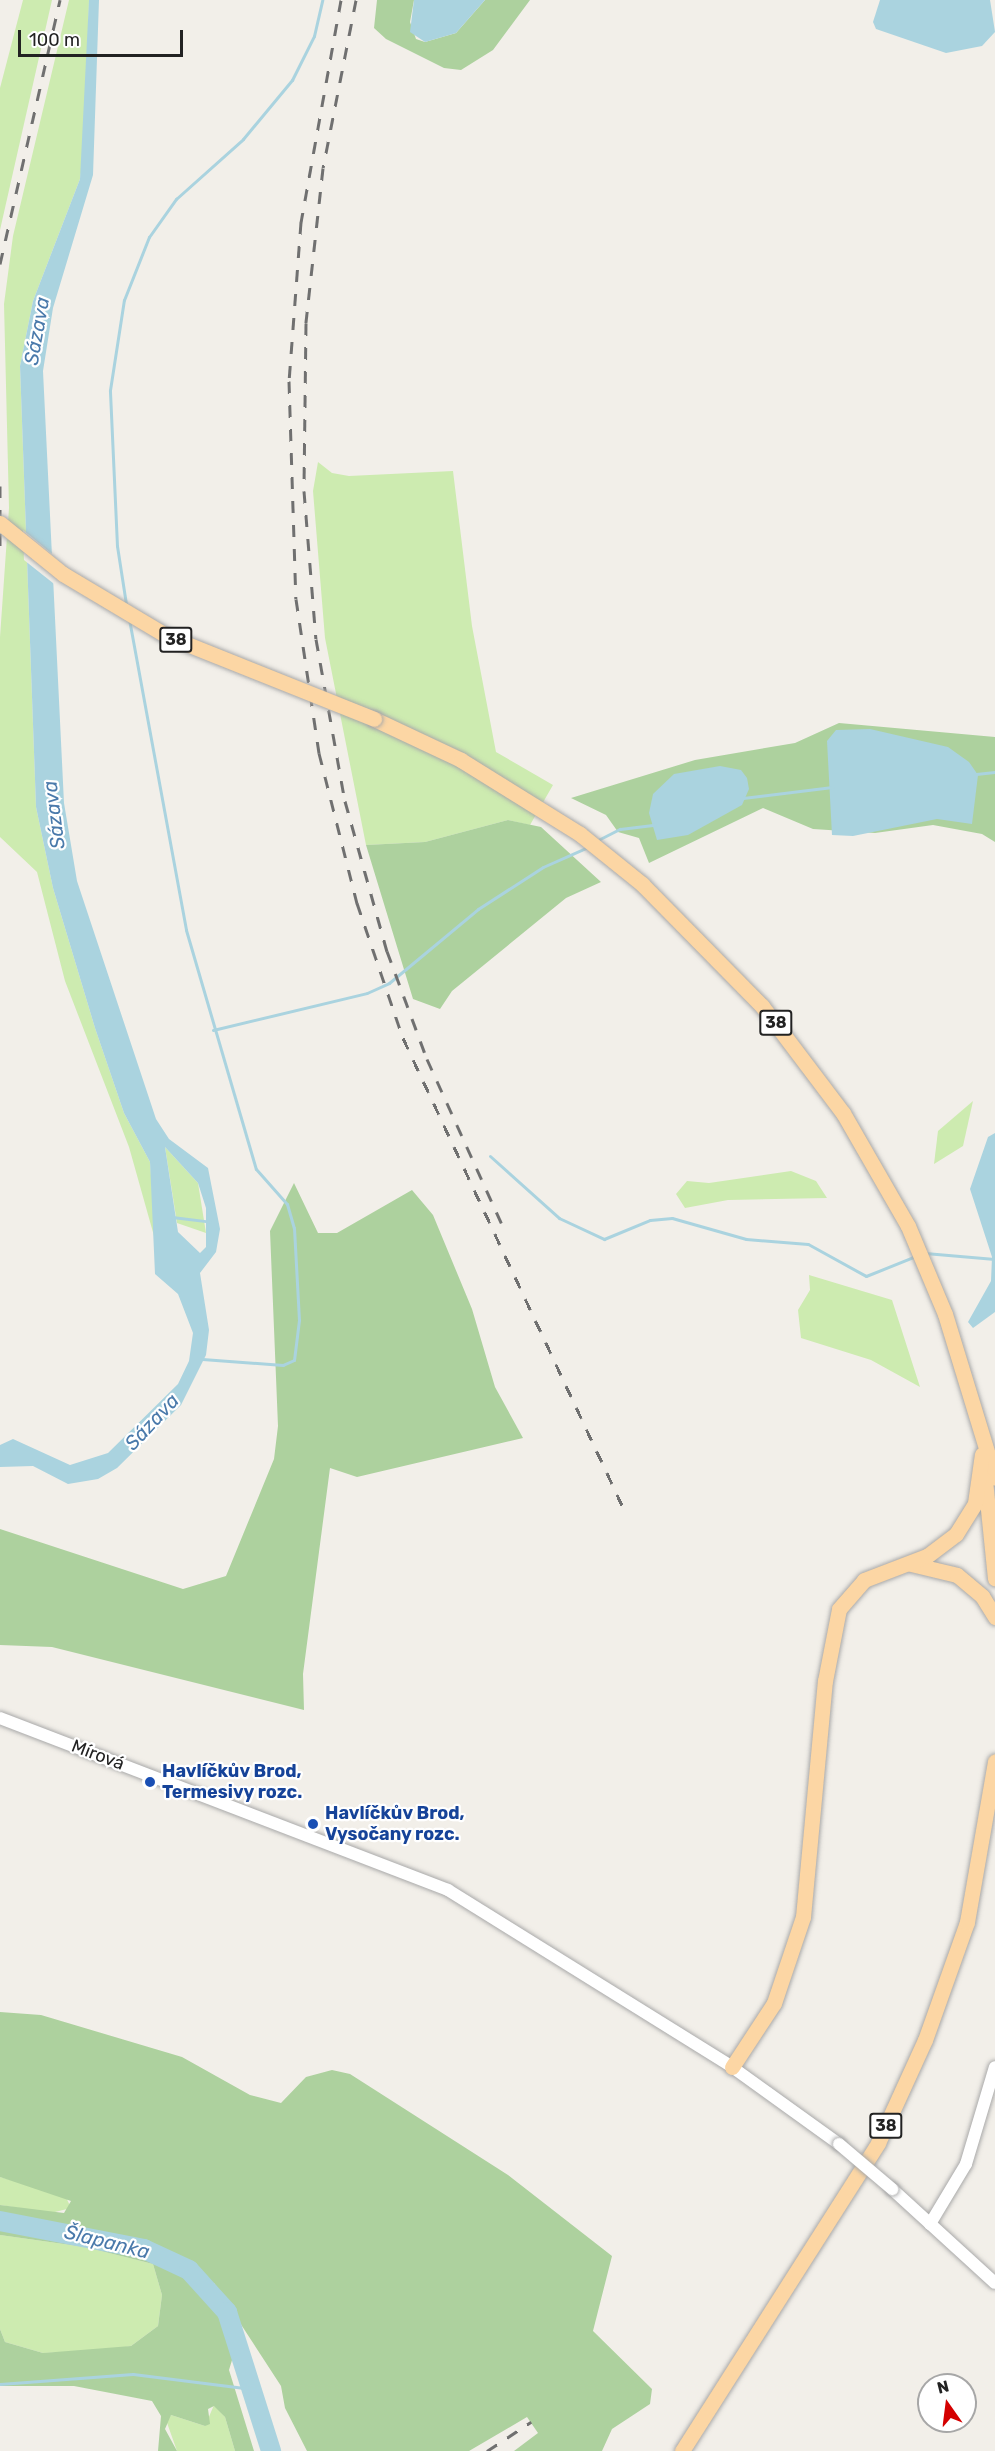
<!DOCTYPE html>
<meta charset="utf-8">
<style>
body{margin:0}
#map{position:relative;width:995px;height:2451px;overflow:hidden;background:#f2efe9;font-family:Rubik,sans-serif}
div>[style]{position:absolute}
[style*='--x']{left:calc(var(--x)*1px);top:calc(var(--y)*1px);width:calc(var(--w)*1px);rotate:calc(var(--a)*1deg)}
.grass>*{inset:0;background:#cdebb0}
.forest>*{inset:0;background:#add19e}
.water>*{inset:0;background:#aad3df}
.pier>*{inset:0;background:#f2efe9}
.stream>*{height:3px;margin:-1.5px;padding:0 1.5px;transform-origin:1.5px;border-radius:1.5px;background:#aad3df}
.river>*{height:20px;margin:-10px;padding:0 10px;transform-origin:10px;border-radius:10px;background:#aad3df}
.roads{filter:drop-shadow(0 0 2px #a9a9a9) drop-shadow(0 0 2px #a9a9a9)}
.minor>*{height:12px;margin:-6px;padding:0 6px;transform-origin:6px;border-radius:6px;background:#fff}
.major>*{height:15px;margin:-7.5px;padding:0 7.5px;transform-origin:7.5px;border-radius:7.5px;background:#fcd6a4}
.rail>*{height:3px;margin-top:-1.5px;transform-origin:0;background:repeating-linear-gradient(90deg,#707070 0 12px,transparent 0 24px)}
.bridges{filter:drop-shadow(0 0 2px #a9a9a9) drop-shadow(0 0 2px #a9a9a9)}
.minor-bridge>*{height:12px;margin:-6px;padding:0 6px;transform-origin:6px;border-radius:6px;background:#fff}
.major-bridge>*{height:15px;margin:-7.5px;padding:0 7.5px;transform-origin:7.5px;border-radius:7.5px;background:#fcd6a4}
.dots>*{width:16px;height:16px;translate:-50% -50%;box-sizing:border-box;border:3px solid #fff;border-radius:50%}
span{translate:-50% -50%;white-space:nowrap;text-align:center;line-height:1.15;-webkit-text-stroke:4.5px #fff;paint-order:stroke}
.shield-label span{padding:2px 4px;background:#fff;border:2px solid;border-radius:4px;-webkit-text-stroke-width:0}
.shield-label{font-size:16px;color:#222;font-weight:700}
.street-label{font-size:18px;color:#222}
.transit-label{font-size:18px;color:#164399;font-weight:700}
.left{translate:0 -50%;text-align:left}
.water-label{font-size:20px;color:#4a7aab;font-style:italic}
.north{position:absolute;left:917px;top:2373px;width:60px;height:60px;box-sizing:border-box;background:#fff;border:2px solid #a7a7a7;border-radius:50%;rotate:346deg;font-size:16px;font-weight:700;line-height:24px;text-align:center;color:#222}
.north::after{content:'';display:block;margin:auto;width:21px;height:27px;background:#d40000;clip-path:polygon(50% 0,100% 100%,50% 72%,0 100%)}
.scale{position:absolute;left:18px;top:30px;width:165px;height:27px;box-sizing:border-box;border:3px solid #222;border-top:0;padding-left:8px;font-size:18px;line-height:21px;white-space:nowrap;color:#222;-webkit-text-stroke:4px #fff;paint-order:stroke}
</style>
<div id="map">
<div class="grass">
<i style="clip-path:polygon(23px 0,52px 0,0 230px,0 88px)"></i>
<i style="clip-path:polygon(69px 0,89px 0,86px 138px,80px 179px,33px 301px,20px 366px,36px 807px,53px 888px,95px 1028px,124px 1113px,150px 1162px,156px 1243px,129px 1147px,65px 981px,37px 872px,0 837px,0 637px,9px 508px,4px 304px,13px 236px)"></i>
<i style="clip-path:polygon(318px 462px,332px 473px,349px 476px,453px 471px,472px 626px,496px 752px,553px 785px,530px 825px,508px 820px,425px 842px,366px 845px,325px 638px,313px 491px)"></i>
<i style="clip-path:polygon(973px 1101px,963px 1146px,934px 1164px,938px 1131px)"></i>
<i style="clip-path:polygon(165px 1147px,198px 1183px,206px 1233px,177px 1223px)"></i>
<i style="clip-path:polygon(791px 1171px,816px 1181px,827px 1198px,728px 1200px,685px 1208px,676px 1194px,687px 1181px,709px 1183px)"></i>
<i style="clip-path:polygon(809px 1275px,892px 1300px,920px 1387px,871px 1360px,801px 1338px,798px 1310px,810px 1290px)"></i>
<i style="clip-path:polygon(0 2177px,65px 2195px,71px 2208px,51px 2213px,0 2205px)"></i>
<i style="clip-path:polygon(0 2235px,85px 2247px,153px 2264px,162px 2295px,158px 2326px,131px 2346px,103px 2351px,43px 2353px,5px 2342px,0 2329px)"></i>
<i style="clip-path:polygon(214px 2405px,225px 2417px,235px 2451px,177px 2451px,166px 2420px,171px 2415px,205px 2426px)"></i>
</div>
<div class="forest">
<i style="clip-path:polygon(377px 0,414px 0,410px 22px,416px 39px,425px 42px,456px 33px,485px 0,530px 0,493px 50px,461px 70px,444px 68px,386px 39px,374px 28px)"></i>
<i style="clip-path:polygon(839px 723px,995px 737px,995px 842px,982px 834px,933px 825px,875px 833px,813px 829px,763px 808px,649px 863px,639px 838px,618px 832px,606px 815px,571px 798px,695px 760px,795px 743px)"></i>
<i style="clip-path:polygon(508px 820px,541px 827px,601px 882px,566px 898px,452px 991px,440px 1009px,413px 999px,366px 845px,425px 842px)"></i>
<i style="clip-path:polygon(294px 1183px,318px 1233px,337px 1233px,412px 1190px,433px 1215px,472px 1309px,495px 1387px,523px 1438px,357px 1477px,330px 1468px,303px 1674px,304px 1710px,52px 1647px,0 1645px,0 1529px,183px 1589px,226px 1576px,274px 1459px,278px 1426px,270px 1231px)"></i>
<i style="clip-path:polygon(0 2012px,41px 2015px,182px 2057px,250px 2095px,281px 2103px,306px 2077px,332px 2070px,350px 2074px,508px 2175px,612px 2256px,593px 2331px,652px 2389px,650px 2404px,612px 2429px,602px 2451px,514px 2451px,538px 2433px,527px 2417px,469px 2451px,307px 2451px,285px 2408px,281px 2386px,214px 2283px,212px 2304px,236px 2347px,229px 2370px,254px 2451px,235px 2451px,225px 2417px,214px 2406px,208px 2409px,210px 2424px,205px 2426px,171px 2415px,165px 2429px,177px 2451px,158px 2451px,161px 2416px,152px 2401px,74px 2386px,0 2386px,0 2329px,5px 2342px,43px 2353px,131px 2346px,158px 2326px,162px 2295px,153px 2264px,85px 2247px,0 2235px,0 2205px,64px 2213px,71px 2201px,0 2177px)"></i>
</div>
<div class="water">
<i style="clip-path:polygon(evenodd,89px 0,99px 0,93px 175px,53px 308px,43px 371px,64px 803px,77px 881px,156px 1119px,169px 1139px,208px 1168px,220px 1229px,216px 1252px,200px 1273px,209px 1330px,206px 1355px,181px 1405px,117px 1468px,98px 1479px,68px 1484px,33px 1466px,0 1467px,0 1445px,13px 1439px,70px 1465px,108px 1453px,178px 1384px,189px 1361px,193px 1333px,178px 1294px,155px 1274px,150px 1162px,124px 1113px,95px 1028px,53px 888px,36px 807px,20px 366px,33px 301px,80px 179px,89px 0,165px 1147px,198px 1183px,206px 1208px,206px 1247px,200px 1253px,178px 1232px,165px 1147px)"></i>
<i style="clip-path:polygon(414px 0,485px 0,456px 33px,425px 42px,410px 32px)"></i>
<i style="clip-path:polygon(880px 0,990px 0,995px 32px,982px 46px,946px 53px,876px 29px,873px 22px)"></i>
<i style="clip-path:polygon(870px 729px,948px 747px,969px 762px,978px 775px,972px 824px,937px 819px,853px 836px,832px 835px,827px 741px,836px 730px)"></i>
<i style="clip-path:polygon(720px 766px,741px 770px,747px 778px,749px 789px,742px 805px,688px 835px,657px 840px,649px 813px,653px 794px,674px 774px)"></i>
<i style="clip-path:polygon(995px 1133px,995px 1312px,973px 1328px,968px 1322px,991px 1281px,992px 1257px,970px 1189px,988px 1137px)"></i>
</div>
<div class="pier">
<i style="clip-path:polygon(23px 530px,57px 558px,58px 587px,24px 560px)"></i>
</div>
<div class="stream">
<i style="--x:126;--y:604;--w:59;--a:-98.8"></i>
<i style="--x:117;--y:546;--w:156;--a:-92.6"></i>
<i style="--x:110;--y:390;--w:91;--a:-81.2"></i>
<i style="--x:124;--y:300;--w:68;--a:-68.4"></i>
<i style="--x:149;--y:237;--w:47;--a:-54.6"></i>
<i style="--x:176;--y:199;--w:90;--a:-41.8"></i>
<i style="--x:243;--y:139;--w:77;--a:-50.3"></i>
<i style="--x:292;--y:80;--w:49;--a:-63.4"></i>
<i style="--x:314;--y:36;--w:37;--a:-77"></i>
<i style="--x:129;--y:619;--w:316;--a:79.6"></i>
<i style="--x:186;--y:930;--w:249;--a:73.7"></i>
<i style="--x:256;--y:1169;--w:47;--a:48.5"></i>
<i style="--x:287;--y:1204;--w:25;--a:74"></i>
<i style="--x:294;--y:1228;--w:92;--a:86.9"></i>
<i style="--x:299;--y:1320;--w:40;--a:97.1"></i>
<i style="--x:294;--y:1360;--w:12;--a:156"></i>
<i style="--x:283;--y:1365;--w:81;--a:-175.8"></i>
<i style="--x:976;--y:774;--w:19;--a:-6"></i>
<i style="--x:743;--y:798;--w:90;--a:-7"></i>
<i style="--x:596;--y:841;--w:27;--a:-27"></i>
<i style="--x:620;--y:829;--w:35;--a:-7"></i>
<i style="--x:213;--y:1030;--w:158;--a:-13.5"></i>
<i style="--x:367;--y:993;--w:24;--a:-24"></i>
<i style="--x:389;--y:983;--w:116;--a:-39.7"></i>
<i style="--x:478;--y:909;--w:77;--a:-32.9"></i>
<i style="--x:543;--y:867;--w:49;--a:-24"></i>
<i style="--x:490;--y:1156;--w:93;--a:41.9"></i>
<i style="--x:559;--y:1218;--w:50;--a:25"></i>
<i style="--x:604;--y:1239;--w:50;--a:-22.4"></i>
<i style="--x:650;--y:1220;--w:22;--a:-5"></i>
<i style="--x:672;--y:1218;--w:77;--a:15.8"></i>
<i style="--x:746;--y:1239;--w:62;--a:4.6"></i>
<i style="--x:808;--y:1244;--w:66;--a:28.9"></i>
<i style="--x:866;--y:1276;--w:54;--a:-21.8"></i>
<i style="--x:172;--y:1217;--w:38;--a:7"></i>
<i style="--x:925;--y:1253;--w:70;--a:4.9"></i>
<i style="--x:0;--y:2384;--w:133;--a:-4.3"></i>
<i style="--x:133;--y:2374;--w:120;--a:7.2"></i>
</div>
<div class="river">
<i style="--x:0;--y:2221;--w:147;--a:11"></i>
<i style="--x:144;--y:2249;--w:50;--a:25"></i>
<i style="--x:189;--y:2270;--w:57;--a:47.9"></i>
<i style="--x:227;--y:2312;--w:146;--a:72.4"></i>
</div>
<div class="roads">
<div class="minor">
<i style="--x:0;--y:1718;--w:480;--a:21"></i>
<i style="--x:448;--y:1890;--w:335;--a:31.9"></i>
<i style="--x:732;--y:2067;--w:132;--a:35.7"></i>
<i style="--x:892;--y:2189;--w:139;--a:42.4"></i>
<i style="--x:930;--y:2224;--w:70;--a:-59"></i>
<i style="--x:966;--y:2164;--w:101;--a:-73.4"></i>
</div>
<div class="major">
<i style="--x:374;--y:719;--w:96;--a:25.2"></i>
<i style="--x:461;--y:760;--w:140;--a:31.9"></i>
<i style="--x:580;--y:834;--w:80;--a:38.9"></i>
<i style="--x:642;--y:884;--w:171;--a:45.5"></i>
<i style="--x:762;--y:1006;--w:134;--a:52.9"></i>
<i style="--x:843;--y:1113;--w:130;--a:60.1"></i>
<i style="--x:908;--y:1226;--w:95;--a:67.2"></i>
<i style="--x:945;--y:1314;--w:171;--a:73"></i>
<i style="--x:985;--y:1480;--w:99;--a:84.2"></i>
<i style="--x:911;--y:1564;--w:47;--a:13.4"></i>
<i style="--x:957;--y:1575;--w:33;--a:40"></i>
<i style="--x:982;--y:1596;--w:25;--a:58"></i>
<i style="--x:732;--y:2067;--w:77;--a:-56.7"></i>
<i style="--x:774;--y:2003;--w:91;--a:-71.4"></i>
<i style="--x:803;--y:1917;--w:237;--a:-84.7"></i>
<i style="--x:825;--y:1681;--w:73;--a:-79"></i>
<i style="--x:839;--y:1609;--w:38;--a:-49"></i>
<i style="--x:864;--y:1580;--w:67;--a:-20.9"></i>
<i style="--x:927;--y:1556;--w:36;--a:-37"></i>
<i style="--x:956;--y:1534;--w:36;--a:-58"></i>
<i style="--x:975;--y:1503;--w:49;--a:-81.9"></i>
<i style="--x:682;--y:2451;--w:365;--a:-57.5"></i>
<i style="--x:878;--y:2143;--w:113;--a:-65.5"></i>
<i style="--x:925;--y:2040;--w:125;--a:-70.4"></i>
<i style="--x:967;--y:1922;--w:163;--a:-80.1"></i>
</div>
</div>
<div class="rail">
<i style="--x:341;--y:0;--w:226;--a:100.2"></i>
<i style="--x:301;--y:222;--w:159;--a:94.3"></i>
<i style="--x:289;--y:381;--w:218;--a:88.2"></i>
<i style="--x:296;--y:599;--w:156;--a:81.5"></i>
<i style="--x:319;--y:753;--w:155;--a:75.8"></i>
<i style="--x:357;--y:903;--w:143;--a:71.2"></i>
<i style="--x:403;--y:1038;--w:516;--a:64.88"></i>
<i style="--x:356;--y:0;--w:171;--a:101.1"></i>
<i style="--x:323;--y:168;--w:156;--a:96.3"></i>
<i style="--x:306;--y:323;--w:168;--a:90.7"></i>
<i style="--x:304;--y:491;--w:148;--a:85.4"></i>
<i style="--x:316;--y:639;--w:165;--a:79.9"></i>
<i style="--x:345;--y:801;--w:156;--a:74.4"></i>
<i style="--x:387;--y:951;--w:115;--a:69.7"></i>
<i style="--x:427;--y:1059;--w:187;--a:65.6"></i>
<i style="--x:0;--y:264;--w:271;--a:-77.2"></i>
<i style="--x:0;--y:486;--w:68;--a:90"></i>
<i style="--x:487;--y:2451;--w:53;--a:-33.4"></i>
</div>
<div class="bridges">
<div class="minor-bridge">
<i style="--x:839;--y:2144;--w:70;--a:40.3"></i>
</div>
<div class="major-bridge">
<i style="--x:0;--y:523;--w:81;--a:39"></i>
<i style="--x:63;--y:574;--w:121;--a:30.8"></i>
<i style="--x:167;--y:636;--w:223;--a:21.8"></i>
</div>
</div>
<div class="dots">
<i style="left:150px;top:1782px;background:#1a4fb4"></i>
<i style="left:313px;top:1824px;background:#1a4fb4"></i>
</div>
<div class="shield-label">
<span style="left:176px;top:640px">38</span>
<span style="left:776px;top:1023px">38</span>
<span style="left:886px;top:2126px">38</span>
</div>
<div class="street-label">
<span style="left:98px;top:1755px;rotate:21deg">Mírová</span>
</div>
<div class="transit-label">
<span class="left" style="left:162px;top:1782px">Havlíčkův Brod,<br>Termesivy rozc.</span>
<span class="left" style="left:325px;top:1824px">Havlíčkův Brod,<br>Vysočany rozc.</span>
</div>
<div class="water-label">
<span style="left:37px;top:331px;rotate:-80deg">Sázava</span>
<span style="left:54px;top:815px;rotate:-97deg">Sázava</span>
<span style="left:152px;top:1422px;rotate:-47deg">Sázava</span>
<span style="left:107px;top:2242px;rotate:14deg">Šlapanka</span>
</div>
<div class="north">N</div>
<div class="scale">100 m</div>
</div>
